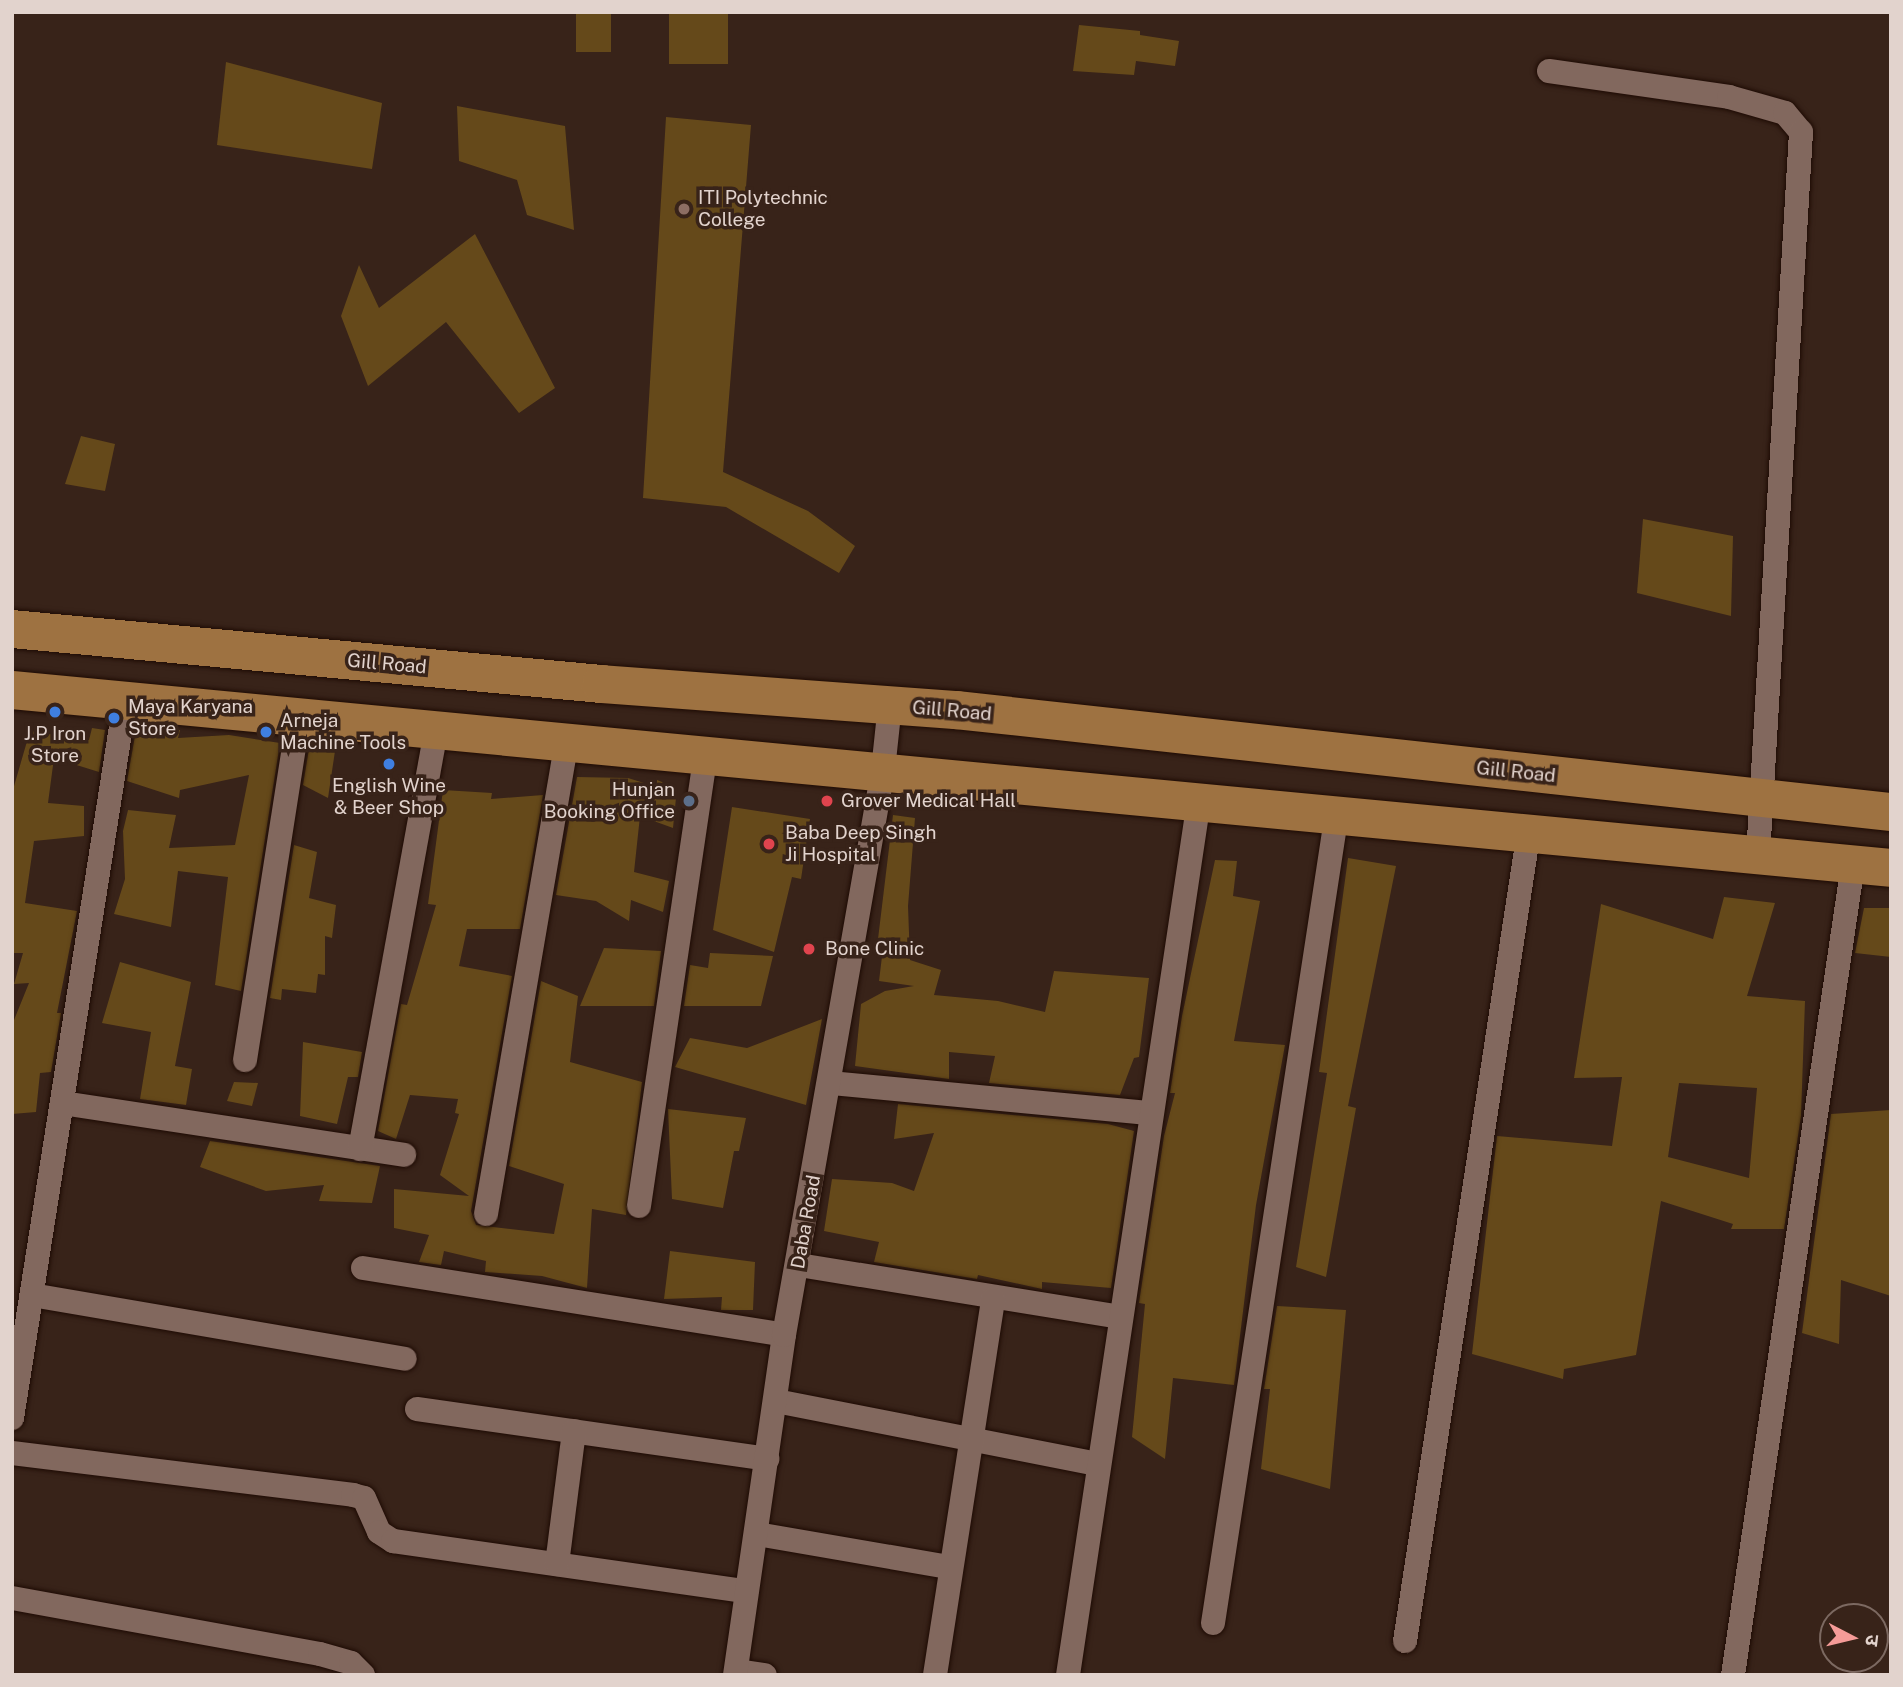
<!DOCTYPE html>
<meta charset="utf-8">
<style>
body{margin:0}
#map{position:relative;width:1903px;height:1687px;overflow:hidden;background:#382319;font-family:"Public Sans","Noto Sans Devanagari",sans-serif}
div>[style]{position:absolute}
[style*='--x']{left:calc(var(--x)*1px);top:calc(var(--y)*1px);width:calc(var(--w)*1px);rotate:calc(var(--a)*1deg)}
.building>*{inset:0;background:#65491a;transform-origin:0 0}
.roads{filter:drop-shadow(0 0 2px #1e0b04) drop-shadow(0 0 2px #1e0b04)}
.minor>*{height:24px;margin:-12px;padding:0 12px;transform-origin:12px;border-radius:12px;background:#82685e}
.primary>*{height:38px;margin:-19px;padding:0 19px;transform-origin:19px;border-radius:19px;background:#9e7241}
.dots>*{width:19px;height:19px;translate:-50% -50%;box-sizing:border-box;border:4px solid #382319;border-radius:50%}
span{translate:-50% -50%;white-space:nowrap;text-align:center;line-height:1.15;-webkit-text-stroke:7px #382319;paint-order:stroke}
.poi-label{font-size:19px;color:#e2d3cd}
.left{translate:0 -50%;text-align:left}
.right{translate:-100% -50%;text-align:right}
.street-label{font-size:19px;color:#e2d3cd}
.frame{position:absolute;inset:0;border:14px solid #e2d3cd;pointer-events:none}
.north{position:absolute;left:1819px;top:1603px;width:70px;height:70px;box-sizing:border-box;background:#382319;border:2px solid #7c6961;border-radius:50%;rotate:97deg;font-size:19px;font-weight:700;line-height:28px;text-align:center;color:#e2d3cd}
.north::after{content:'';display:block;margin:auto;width:24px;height:32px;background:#f59b98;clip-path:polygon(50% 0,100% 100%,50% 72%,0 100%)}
</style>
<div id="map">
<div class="building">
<i style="left:576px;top:12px;width:35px;height:40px"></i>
<i style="left:669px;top:12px;width:59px;height:52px"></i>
<i style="clip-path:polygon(1079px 25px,1140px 31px,1140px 35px,1179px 41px,1175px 66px,1136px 61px,1134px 75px,1073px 71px)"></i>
<i style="clip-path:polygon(226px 62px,382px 103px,372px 169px,217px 145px)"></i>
<i style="clip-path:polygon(457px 106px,565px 126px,574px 230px,527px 215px,517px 180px,459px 161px)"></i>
<i style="clip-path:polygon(666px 117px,751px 125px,723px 472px,808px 511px,855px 546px,839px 573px,726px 507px,643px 498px)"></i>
<i style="clip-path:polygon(475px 234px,555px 388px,519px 413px,446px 322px,368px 386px,341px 316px,359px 265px,379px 308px)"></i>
<i style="clip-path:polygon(81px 436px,115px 444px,105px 491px,65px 484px)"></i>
<i style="clip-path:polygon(1643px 519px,1733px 536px,1731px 616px,1637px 593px)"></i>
<i style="clip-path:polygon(92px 728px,105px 730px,99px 772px,54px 758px,48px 803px,84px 806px,84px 836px,34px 841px,25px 903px,77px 911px,57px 1013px,61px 1013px,51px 1072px,40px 1073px,36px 1112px,12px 1114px,12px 1025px,29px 983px,14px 984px,23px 953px,12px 953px,12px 793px,30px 731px,89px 740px)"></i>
<i style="clip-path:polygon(147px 729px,180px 730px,178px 738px,229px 735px,280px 743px,241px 991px,215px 985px,228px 877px,178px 871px,171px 927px,114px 914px,125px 879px,123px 831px,128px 810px,176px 815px,169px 848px,235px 845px,249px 775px,180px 790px,179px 798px,127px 781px,135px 736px,145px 738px)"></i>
<i style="clip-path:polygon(309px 749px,335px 751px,328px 798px,303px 785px)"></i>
<i style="clip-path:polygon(577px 777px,628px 778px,657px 787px,657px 780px,677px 788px,673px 828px,640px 816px,634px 872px,669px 881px,663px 912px,631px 900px,629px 921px,596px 901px,556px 895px)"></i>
<i style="clip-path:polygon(443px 790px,492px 793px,491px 799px,543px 795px,520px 929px,467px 929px,459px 966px,512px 976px,471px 1211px,476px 1225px,554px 1234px,564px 1184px,509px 1166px,541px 981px,578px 996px,570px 1062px,642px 1082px,626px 1215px,592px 1209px,587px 1288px,542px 1276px,485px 1272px,486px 1261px,444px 1251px,441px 1265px,419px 1262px,429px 1235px,394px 1228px,394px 1189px,469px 1196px,440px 1175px,459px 1114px,455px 1113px,458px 1099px,410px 1095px,396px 1139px,378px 1131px,401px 1004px,407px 1005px,436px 905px,428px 904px)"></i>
<i style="clip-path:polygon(732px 807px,810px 819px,801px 879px,792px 877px,774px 952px,713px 930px)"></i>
<i style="clip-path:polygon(893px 815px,915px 818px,908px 906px,910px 960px,941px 970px,934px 995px,998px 1001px,1045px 1012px,1054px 971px,1149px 978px,1139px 1057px,1134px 1058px,1120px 1095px,989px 1083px,995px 1056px,949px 1052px,949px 1079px,855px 1066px,861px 1004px,885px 991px,914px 986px,879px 981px,884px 940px,878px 939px)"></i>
<i style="clip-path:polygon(294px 845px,317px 852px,309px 898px,336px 905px,332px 938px,325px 936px,325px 975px,318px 974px,316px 993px,282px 989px,281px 1000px,270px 998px)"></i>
<i style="clip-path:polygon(1348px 858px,1396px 866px,1348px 1106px,1356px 1108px,1326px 1277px,1296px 1267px,1327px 1073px,1319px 1072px)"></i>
<i style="clip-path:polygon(1215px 860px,1237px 861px,1233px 896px,1260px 901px,1234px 1041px,1285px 1045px,1256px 1205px,1234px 1385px,1173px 1378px,1165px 1459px,1132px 1437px,1145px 1304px,1139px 1303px,1164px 1136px,1175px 1093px,1170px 1093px,1182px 1016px)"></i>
<i style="clip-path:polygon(evenodd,1724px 897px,1775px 903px,1747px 996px,1805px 1001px,1801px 1116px,1784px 1229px,1731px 1229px,1733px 1224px,1661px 1201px,1636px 1355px,1564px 1369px,1563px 1379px,1472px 1354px,1497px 1136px,1612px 1146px,1622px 1077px,1574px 1078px,1601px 904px,1713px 939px,1724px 897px,1679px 1083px,1757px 1088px,1749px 1178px,1668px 1157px,1679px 1083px)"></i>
<i style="clip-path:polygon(1864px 908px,1891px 908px,1891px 957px,1855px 953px)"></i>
<i style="clip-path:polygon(604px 948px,661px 951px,654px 1006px,580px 1006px)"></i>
<i style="clip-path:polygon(710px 953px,773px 956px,761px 1006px,684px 1006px,690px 965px,708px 968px)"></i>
<i style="clip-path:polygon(120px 962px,191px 982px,175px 1066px,192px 1069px,186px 1105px,140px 1099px,151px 1032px,102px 1023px)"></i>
<i style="clip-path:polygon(822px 1019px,806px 1105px,675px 1067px,690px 1038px,747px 1048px)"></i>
<i style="clip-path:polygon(303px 1042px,362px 1052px,358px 1077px,348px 1077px,337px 1124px,300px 1116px)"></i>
<i style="clip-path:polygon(234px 1082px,258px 1083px,252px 1106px,227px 1101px)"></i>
<i style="clip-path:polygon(898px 1104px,1108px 1124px,1134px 1131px,1111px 1288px,1042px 1282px,1042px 1289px,978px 1275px,977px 1279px,874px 1262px,879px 1242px,824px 1231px,832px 1179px,892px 1183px,914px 1191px,934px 1133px,894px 1139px)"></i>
<i style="clip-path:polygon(668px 1109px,746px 1118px,739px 1151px,734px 1151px,723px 1208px,672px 1199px)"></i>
<i style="clip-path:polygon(1891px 1110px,1891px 1296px,1841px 1280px,1839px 1344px,1802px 1333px,1831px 1114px)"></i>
<i style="clip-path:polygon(210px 1141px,380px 1166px,372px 1203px,319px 1201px,324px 1185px,266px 1191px,200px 1167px)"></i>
<i style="clip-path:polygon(670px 1251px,755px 1262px,753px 1310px,721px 1310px,722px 1297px,664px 1299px)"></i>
<i style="clip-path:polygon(1277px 1306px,1346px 1310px,1330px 1489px,1261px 1469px,1270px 1389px,1264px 1389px)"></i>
</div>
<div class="roads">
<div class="minor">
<i style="--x:1549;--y:71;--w:182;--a:8.2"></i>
<i style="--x:1729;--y:97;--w:58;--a:15.9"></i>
<i style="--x:1785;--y:113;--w:25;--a:50"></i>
<i style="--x:1801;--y:132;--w:724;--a:93.4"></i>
<i style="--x:245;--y:1060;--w:347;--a:-81.1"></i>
<i style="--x:831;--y:1083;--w:320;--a:5.4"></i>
<i style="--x:62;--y:1103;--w:346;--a:8.6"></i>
<i style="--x:360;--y:1149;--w:427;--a:-79.7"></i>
<i style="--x:639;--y:1206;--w:457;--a:-81.6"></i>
<i style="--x:486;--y:1214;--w:480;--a:-80.3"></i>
<i style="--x:799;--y:1265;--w:325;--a:9.2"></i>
<i style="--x:363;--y:1268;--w:426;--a:9"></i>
<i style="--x:32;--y:1295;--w:378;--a:9.7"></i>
<i style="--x:776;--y:1401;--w:328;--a:11.1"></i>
<i style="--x:417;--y:1409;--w:354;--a:8.1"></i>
<i style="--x:12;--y:1418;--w:726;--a:-81.04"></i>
<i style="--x:12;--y:1453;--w:344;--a:7"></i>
<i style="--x:353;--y:1495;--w:11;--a:15"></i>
<i style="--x:364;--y:1498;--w:37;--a:66"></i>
<i style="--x:379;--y:1532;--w:17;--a:33"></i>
<i style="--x:393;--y:1541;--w:357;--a:8.1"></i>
<i style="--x:757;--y:1534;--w:195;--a:9.8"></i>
<i style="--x:557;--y:1564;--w:134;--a:-82.7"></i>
<i style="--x:12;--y:1598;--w:313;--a:10.3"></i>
<i style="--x:320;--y:1654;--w:32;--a:16"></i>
<i style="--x:351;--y:1663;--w:17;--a:45"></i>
<i style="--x:1213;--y:1623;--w:819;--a:-81.3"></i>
<i style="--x:1405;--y:1641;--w:819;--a:-81.3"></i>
<i style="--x:736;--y:1671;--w:29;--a:8"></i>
<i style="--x:735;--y:1675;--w:344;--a:-81.8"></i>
<i style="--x:784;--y:1335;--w:574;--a:-80.06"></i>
<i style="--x:883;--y:770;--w:65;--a:-83.9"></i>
<i style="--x:935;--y:1675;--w:380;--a:-81.2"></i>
<i style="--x:1068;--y:1675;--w:884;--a:-81.48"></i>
<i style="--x:1733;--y:1675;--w:820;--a:-81.58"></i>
</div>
<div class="primary">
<i style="--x:12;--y:629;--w:592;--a:5.33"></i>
<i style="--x:601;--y:684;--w:356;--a:4.2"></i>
<i style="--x:956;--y:710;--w:941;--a:6.23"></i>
<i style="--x:12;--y:690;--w:1887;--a:5.41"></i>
</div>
</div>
<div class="dots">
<i style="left:684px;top:209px;background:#8d6e63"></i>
<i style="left:55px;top:712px;background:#3f7fe0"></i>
<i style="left:114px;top:718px;background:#3f7fe0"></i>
<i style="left:266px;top:732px;background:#3f7fe0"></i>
<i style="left:389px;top:764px;background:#3f7fe0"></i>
<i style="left:689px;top:801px;background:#5c6f8a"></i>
<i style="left:827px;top:801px;background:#e0444e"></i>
<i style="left:769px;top:844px;background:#e0444e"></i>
<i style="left:809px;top:949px;background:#e0444e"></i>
</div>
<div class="poi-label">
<span class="left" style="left:698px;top:209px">ITI Polytechnic<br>College</span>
<span class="left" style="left:128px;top:718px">Maya Karyana<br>Store</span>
<span class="left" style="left:280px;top:732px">Arneja<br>Machine Tools</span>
<span style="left:55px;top:745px">J.P Iron<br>Store</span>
<span style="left:389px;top:797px">English Wine<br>&amp; Beer Shop</span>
<span class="right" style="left:675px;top:801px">Hunjan<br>Booking Office</span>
<span class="left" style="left:841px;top:801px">Grover Medical Hall</span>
<span class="left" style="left:785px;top:844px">Baba Deep Singh<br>Ji Hospital</span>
<span class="left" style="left:825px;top:949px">Bone Clinic</span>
</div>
<div class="street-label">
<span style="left:387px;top:664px;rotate:5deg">Gill Road</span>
<span style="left:952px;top:711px;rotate:5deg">Gill Road</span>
<span style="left:1516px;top:772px;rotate:6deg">Gill Road</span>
<span style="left:806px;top:1222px;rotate:-80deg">Daba Road</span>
</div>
<div class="frame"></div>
<div class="north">उ</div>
</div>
